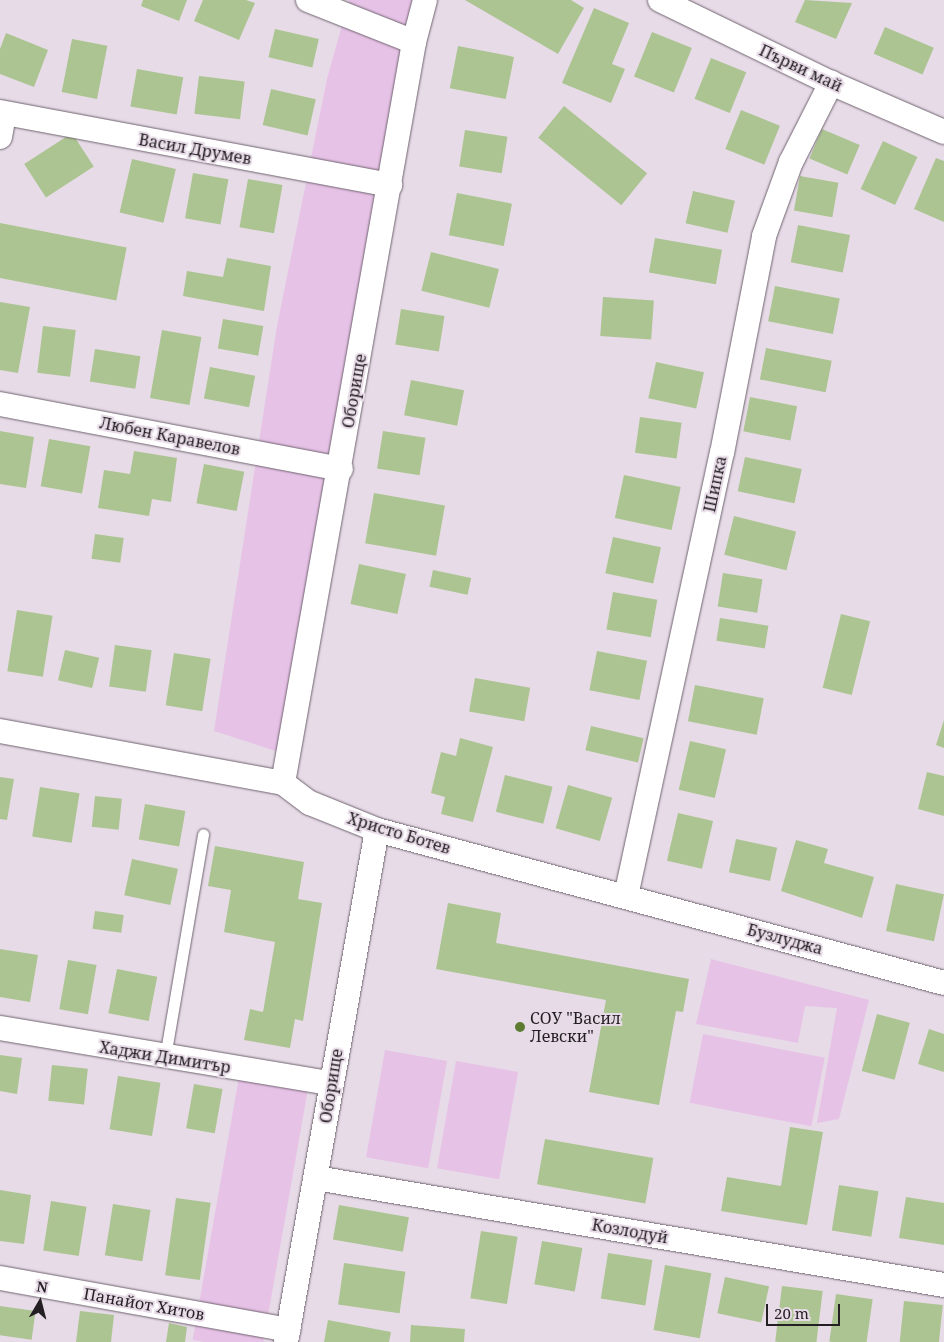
<!DOCTYPE html>
<meta charset="utf-8">
<style>
body{margin:0}
#map{position:relative;width:944px;height:1342px;overflow:hidden;background:#e7dbe7;font-family:"Noto Serif",serif}
div>[style]{position:absolute}
[style*='--x']{left:calc(var(--x)*1px);top:calc(var(--y)*1px);width:calc(var(--w)*1px);rotate:calc(var(--a)*1deg)}
.green>*{inset:0;background:#e7c2e7;transform-origin:0 0}
.building>*{inset:0;background:#acc491;transform-origin:0 0}
.roads{filter:drop-shadow(0 0 1px #6f646f) drop-shadow(0 0 1px #6f646f)}
.lane>*{height:11px;margin:-5.5px;padding:0 5.5px;transform-origin:5.5px;border-radius:5.5px;background:#fff}
.street>*{height:24px;margin:-12px;padding:0 12px;transform-origin:12px;border-radius:12px;background:#fff}
.dots>*{width:14px;height:14px;translate:-50% -50%;box-sizing:border-box;border:2px solid #e7dbe7;border-radius:50%}
span{translate:-50% -50%;white-space:nowrap;text-align:center;line-height:1.15;-webkit-text-stroke:4px #e7dbe7;paint-order:stroke}
.street-label{font-size:16px;color:#231f23}
.poi-label{font-size:16px;color:#231f23}
.left{translate:0 -50%;text-align:left}
.north{position:absolute;left:15px;top:1277px;width:50px;height:50px;-webkit-text-stroke:4px #e7dbe7;paint-order:stroke;rotate:8deg;font-size:14px;font-weight:700;line-height:20px;text-align:center;color:#231f23}
.north::after{content:'';display:block;margin:auto;width:18px;height:22px;background:#231f23;clip-path:polygon(50% 0,100% 100%,50% 72%,0 100%)}
.scale{position:absolute;left:766px;top:1304px;width:74px;height:22px;box-sizing:border-box;border:2px solid #231f23;border-top:0;padding-left:6px;font-size:15px;line-height:18px;white-space:nowrap;color:#231f23;-webkit-text-stroke:4px #e7dbe7;paint-order:stroke}
</style>
<div id="map">
<div class="green">
<i style="clip-path:polygon(349px 0,430px 0,288px 755px,214px 731px,277px 326px,327px 79px)"></i>
<i style="clip-path:polygon(711px 959px,869px 1000px,839px 1119px,817px 1123px,837px 1008px,805px 1006px,798px 1043px,696px 1024px)"></i>
<i style="left:703px;top:1034px;width:124px;height:70px;rotate:11deg"></i>
<i style="left:385px;top:1050px;width:63px;height:109px;rotate:10deg"></i>
<i style="left:456px;top:1061px;width:63px;height:109px;rotate:10deg"></i>
<i style="left:239px;top:1077px;width:70px;height:267px;rotate:10deg"></i>
</div>
<div class="building">
<i style="clip-path:polygon(143px 0,187px 0,179px 21px,141px 6px)"></i>
<i style="clip-path:polygon(203px 0,246px 0,255px 3px,239px 40px,194px 21px)"></i>
<i style="clip-path:polygon(465px 0,571px 0,584px 8px,558px 54px)"></i>
<i style="clip-path:polygon(805px 0,852px 3px,836px 39px,795px 22px)"></i>
<i style="clip-path:polygon(594px 8px,629px 23px,612px 64px,625px 69px,611px 103px,562px 83px)"></i>
<i style="left:885px;top:27px;width:53px;height:29px;rotate:23deg"></i>
<i style="left:275px;top:29px;width:45px;height:29px;rotate:13deg"></i>
<i style="left:652px;top:32px;width:43px;height:48px;rotate:22deg"></i>
<i style="clip-path:polygon(6px 33px,48px 50px,34px 87px,0 74px,0 49px)"></i>
<i style="left:72px;top:39px;width:36px;height:54px;rotate:11deg"></i>
<i style="left:458px;top:46px;width:57px;height:43px;rotate:11deg"></i>
<i style="left:711px;top:58px;width:38px;height:44px;rotate:22deg"></i>
<i style="left:137px;top:69px;width:47px;height:38px;rotate:10deg"></i>
<i style="left:199px;top:76px;width:46px;height:38px;rotate:7deg"></i>
<i style="left:271px;top:89px;width:46px;height:37px;rotate:13deg"></i>
<i style="left:564px;top:106px;width:107px;height:41px;rotate:39deg"></i>
<i style="left:741px;top:110px;width:42px;height:42px;rotate:22deg"></i>
<i style="left:822px;top:129px;width:41px;height:32px;rotate:23deg"></i>
<i style="left:465px;top:130px;width:43px;height:37px;rotate:9deg"></i>
<i style="left:72px;top:133px;width:40px;height:57px;rotate:57deg"></i>
<i style="left:883px;top:141px;width:38px;height:53px;rotate:25deg"></i>
<i style="clip-path:polygon(936px 158px,944px 161px,944px 222px,914px 209px)"></i>
<i style="left:132px;top:159px;width:45px;height:55px;rotate:13deg"></i>
<i style="left:193px;top:173px;width:36px;height:46px;rotate:10deg"></i>
<i style="left:800px;top:176px;width:39px;height:35px;rotate:10deg"></i>
<i style="left:248px;top:179px;width:35px;height:49px;rotate:10deg"></i>
<i style="left:693px;top:191px;width:43px;height:33px;rotate:13deg"></i>
<i style="left:457px;top:193px;width:56px;height:43px;rotate:11deg"></i>
<i style="left:0;top:223px;width:129px;height:54px;rotate:11deg"></i>
<i style="left:798px;top:225px;width:53px;height:38px;rotate:11deg"></i>
<i style="left:655px;top:238px;width:68px;height:35px;rotate:10deg"></i>
<i style="left:431px;top:252px;width:70px;height:40px;rotate:14deg"></i>
<i style="clip-path:polygon(227px 258px,271px 266px,264px 311px,183px 296px,187px 271px,223px 277px)"></i>
<i style="left:775px;top:286px;width:66px;height:36px;rotate:11deg"></i>
<i style="left:603px;top:297px;width:51px;height:39px;rotate:4deg"></i>
<i style="clip-path:polygon(0 302px,30px 307px,18px 373px,0 370px)"></i>
<i style="left:401px;top:309px;width:44px;height:36px;rotate:9deg"></i>
<i style="left:223px;top:319px;width:41px;height:30px;rotate:10deg"></i>
<i style="left:43px;top:326px;width:33px;height:47px;rotate:7deg"></i>
<i style="left:162px;top:330px;width:40px;height:69px;rotate:10deg"></i>
<i style="left:766px;top:348px;width:67px;height:32px;rotate:11deg"></i>
<i style="left:95px;top:349px;width:46px;height:33px;rotate:9deg"></i>
<i style="left:656px;top:362px;width:49px;height:37px;rotate:12deg"></i>
<i style="left:210px;top:367px;width:46px;height:32px;rotate:11deg"></i>
<i style="left:411px;top:380px;width:54px;height:36px;rotate:11deg"></i>
<i style="left:750px;top:397px;width:48px;height:35px;rotate:11deg"></i>
<i style="left:640px;top:417px;width:42px;height:36px;rotate:8deg"></i>
<i style="clip-path:polygon(0 431px,34px 437px,26px 488px,0 484px)"></i>
<i style="left:383px;top:431px;width:43px;height:38px;rotate:9deg"></i>
<i style="left:49px;top:439px;width:42px;height:48px;rotate:10deg"></i>
<i style="clip-path:polygon(134px 451px,177px 458px,171px 502px,152px 499px,149px 516px,98px 508px,104px 470px,130px 474px)"></i>
<i style="left:745px;top:457px;width:58px;height:35px;rotate:12deg"></i>
<i style="left:204px;top:464px;width:41px;height:40px;rotate:11deg"></i>
<i style="left:624px;top:475px;width:58px;height:44px;rotate:12deg"></i>
<i style="left:374px;top:493px;width:72px;height:51px;rotate:10deg"></i>
<i style="left:734px;top:516px;width:64px;height:40px;rotate:14deg"></i>
<i style="left:95px;top:534px;width:29px;height:25px;rotate:8deg"></i>
<i style="left:613px;top:537px;width:49px;height:37px;rotate:12deg"></i>
<i style="left:359px;top:564px;width:48px;height:41px;rotate:12deg"></i>
<i style="left:433px;top:570px;width:39px;height:17px;rotate:12deg"></i>
<i style="left:723px;top:573px;width:40px;height:34px;rotate:9deg"></i>
<i style="left:613px;top:592px;width:45px;height:38px;rotate:10deg"></i>
<i style="left:17px;top:610px;width:36px;height:62px;rotate:9deg"></i>
<i style="left:841px;top:614px;width:30px;height:76px;rotate:14deg"></i>
<i style="left:720px;top:618px;width:49px;height:23px;rotate:9deg"></i>
<i style="left:115px;top:645px;width:37px;height:42px;rotate:8deg"></i>
<i style="left:65px;top:650px;width:35px;height:31px;rotate:13deg"></i>
<i style="left:597px;top:651px;width:51px;height:40px;rotate:11deg"></i>
<i style="left:174px;top:653px;width:37px;height:53px;rotate:9deg"></i>
<i style="left:475px;top:678px;width:56px;height:34px;rotate:10deg"></i>
<i style="left:695px;top:685px;width:70px;height:37px;rotate:11deg"></i>
<i style="clip-path:polygon(944px 720px,944px 748px,936px 745px)"></i>
<i style="left:591px;top:726px;width:54px;height:25px;rotate:13deg"></i>
<i style="clip-path:polygon(460px 738px,493px 747px,473px 822px,441px 814px,445px 797px,431px 793px,441px 752px,456px 756px)"></i>
<i style="left:690px;top:741px;width:37px;height:50px;rotate:13deg"></i>
<i style="clip-path:polygon(927px 772px,944px 776px,944px 816px,918px 809px)"></i>
<i style="left:505px;top:775px;width:49px;height:38px;rotate:14deg"></i>
<i style="clip-path:polygon(0 777px,14px 779px,7px 820px,0 819px)"></i>
<i style="left:568px;top:785px;width:46px;height:45px;rotate:16deg"></i>
<i style="left:40px;top:787px;width:40px;height:50px;rotate:9deg"></i>
<i style="left:95px;top:796px;width:27px;height:31px;rotate:6deg"></i>
<i style="left:145px;top:804px;width:41px;height:36px;rotate:10deg"></i>
<i style="left:678px;top:813px;width:36px;height:49px;rotate:13deg"></i>
<i style="left:736px;top:839px;width:42px;height:34px;rotate:12deg"></i>
<i style="clip-path:polygon(796px 840px,828px 849px,824px 863px,874px 877px,862px 918px,781px 891px)"></i>
<i style="clip-path:polygon(215px 846px,304px 862px,298px 899px,322px 903px,303px 1021px,295px 1019px,290px 1048px,244px 1040px,250px 1009px,263px 1012px,275px 942px,224px 932px,231px 890px,208px 886px)"></i>
<i style="left:132px;top:859px;width:47px;height:37px;rotate:12deg"></i>
<i style="left:896px;top:884px;width:49px;height:48px;rotate:12deg"></i>
<i style="clip-path:polygon(448px 903px,501px 913px,496px 943px,689px 979px,683px 1012px,676px 1011px,659px 1105px,589px 1092px,606px 1000px,436px 969px)"></i>
<i style="left:95px;top:911px;width:29px;height:18px;rotate:8deg"></i>
<i style="clip-path:polygon(0 949px,38px 955px,30px 1002px,0 997px)"></i>
<i style="left:68px;top:960px;width:29px;height:50px;rotate:10deg"></i>
<i style="left:117px;top:969px;width:41px;height:45px;rotate:11deg"></i>
<i style="left:877px;top:1014px;width:34px;height:59px;rotate:15deg"></i>
<i style="clip-path:polygon(929px 1029px,944px 1034px,944px 1072px,918px 1064px)"></i>
<i style="clip-path:polygon(0 1055px,22px 1058px,17px 1094px,0 1091px)"></i>
<i style="left:52px;top:1065px;width:36px;height:36px;rotate:6deg"></i>
<i style="left:118px;top:1076px;width:43px;height:54px;rotate:9deg"></i>
<i style="left:194px;top:1084px;width:29px;height:45px;rotate:10deg"></i>
<i style="clip-path:polygon(790px 1127px,823px 1132px,807px 1225px,721px 1211px,727px 1177px,781px 1186px)"></i>
<i style="left:545px;top:1139px;width:110px;height:46px;rotate:10deg"></i>
<i style="left:839px;top:1185px;width:40px;height:46px;rotate:9deg"></i>
<i style="clip-path:polygon(0 1190px,31px 1195px,24px 1244px,0 1241px)"></i>
<i style="clip-path:polygon(906px 1197px,944px 1203px,944px 1245px,899px 1238px)"></i>
<i style="left:176px;top:1198px;width:35px;height:78px;rotate:8deg"></i>
<i style="left:51px;top:1201px;width:36px;height:50px;rotate:9deg"></i>
<i style="left:113px;top:1204px;width:38px;height:52px;rotate:9deg"></i>
<i style="left:339px;top:1205px;width:71px;height:35px;rotate:10deg"></i>
<i style="left:481px;top:1231px;width:37px;height:68px;rotate:9deg"></i>
<i style="left:542px;top:1241px;width:41px;height:44px;rotate:10deg"></i>
<i style="left:608px;top:1253px;width:45px;height:46px;rotate:9deg"></i>
<i style="left:344px;top:1263px;width:62px;height:42px;rotate:8deg"></i>
<i style="left:665px;top:1265px;width:47px;height:66px;rotate:10deg"></i>
<i style="left:725px;top:1277px;width:45px;height:37px;rotate:12deg"></i>
<i style="left:782px;top:1286px;width:41px;height:56px;rotate:7deg"></i>
<i style="left:836px;top:1294px;width:37px;height:48px;rotate:8deg"></i>
<i style="left:904px;top:1301px;width:39px;height:41px;rotate:6deg"></i>
<i style="left:0;top:1306px;width:36px;height:29px;rotate:8deg"></i>
<i style="clip-path:polygon(80px 1311px,114px 1315px,111px 1342px,76px 1342px)"></i>
<i style="clip-path:polygon(328px 1320px,391px 1332px,389px 1342px,324px 1342px)"></i>
<i style="clip-path:polygon(169px 1323px,187px 1327px,185px 1342px,166px 1342px)"></i>
<i style="clip-path:polygon(411px 1325px,465px 1329px,464px 1342px,410px 1342px)"></i>
</div>
<div class="roads">
<div class="lane">
<i style="--x:165;--y:1057;--w:226;--a:-80.3"></i>
</div>
<div class="street">
<i style="--x:308;--y:0;--w:114;--a:21.6"></i>
<i style="--x:660;--y:0;--w:190;--a:25.9"></i>
<i style="--x:831;--y:83;--w:123;--a:23.4"></i>
<i style="--x:0;--y:112;--w:397;--a:10.6"></i>
<i style="--x:0;--y:137;--w:23;--a:-80"></i>
<i style="--x:0;--y:404;--w:347;--a:10.8"></i>
<i style="--x:0;--y:731;--w:288;--a:10.4"></i>
<i style="--x:283;--y:783;--w:34;--a:37"></i>
<i style="--x:310;--y:803;--w:72;--a:21.9"></i>
<i style="--x:377;--y:830;--w:587;--a:15.1"></i>
<i style="--x:283;--y:783;--w:752;--a:-79.97"></i>
<i style="--x:414;--y:42;--w:43;--a:-75.3"></i>
<i style="--x:626;--y:896;--w:453;--a:-77.8"></i>
<i style="--x:722;--y:453;--w:221;--a:-79"></i>
<i style="--x:764;--y:236;--w:79;--a:-70"></i>
<i style="--x:791;--y:162;--w:89;--a:-63.1"></i>
<i style="--x:0;--y:1028;--w:335;--a:9.5"></i>
<i style="--x:316;--y:1178;--w:637;--a:9.67"></i>
<i style="--x:0;--y:1278;--w:293;--a:10.2"></i>
<i style="--x:286;--y:1342;--w:520;--a:-79.92"></i>
</div>
</div>
<div class="dots">
<i style="left:520px;top:1027px;background:#5d7b31"></i>
</div>
<div class="street-label">
<span style="left:801px;top:68px;rotate:25deg">Първи май</span>
<span style="left:195px;top:149px;rotate:10deg">Васил Друмев</span>
<span style="left:354px;top:391px;rotate:-80deg">Оборище</span>
<span style="left:170px;top:436px;rotate:11deg">Любен Каравелов</span>
<span style="left:715px;top:484px;rotate:-78deg">Шипка</span>
<span style="left:399px;top:833px;rotate:17deg">Христо Ботев</span>
<span style="left:785px;top:939px;rotate:15deg">Бузлуджа</span>
<span style="left:165px;top:1057px;rotate:9deg">Хаджи Димитър</span>
<span style="left:331px;top:1086px;rotate:-81deg">Оборище</span>
<span style="left:630px;top:1231px;rotate:10deg">Козлодуй</span>
<span style="left:144px;top:1304px;rotate:10deg">Панайот Хитов</span>
</div>
<div class="poi-label">
<span class="left" style="left:530px;top:1027px">СОУ "Васил<br>Левски"</span>
</div>
<div class="north">N</div>
<div class="scale">20 m</div>
</div>
